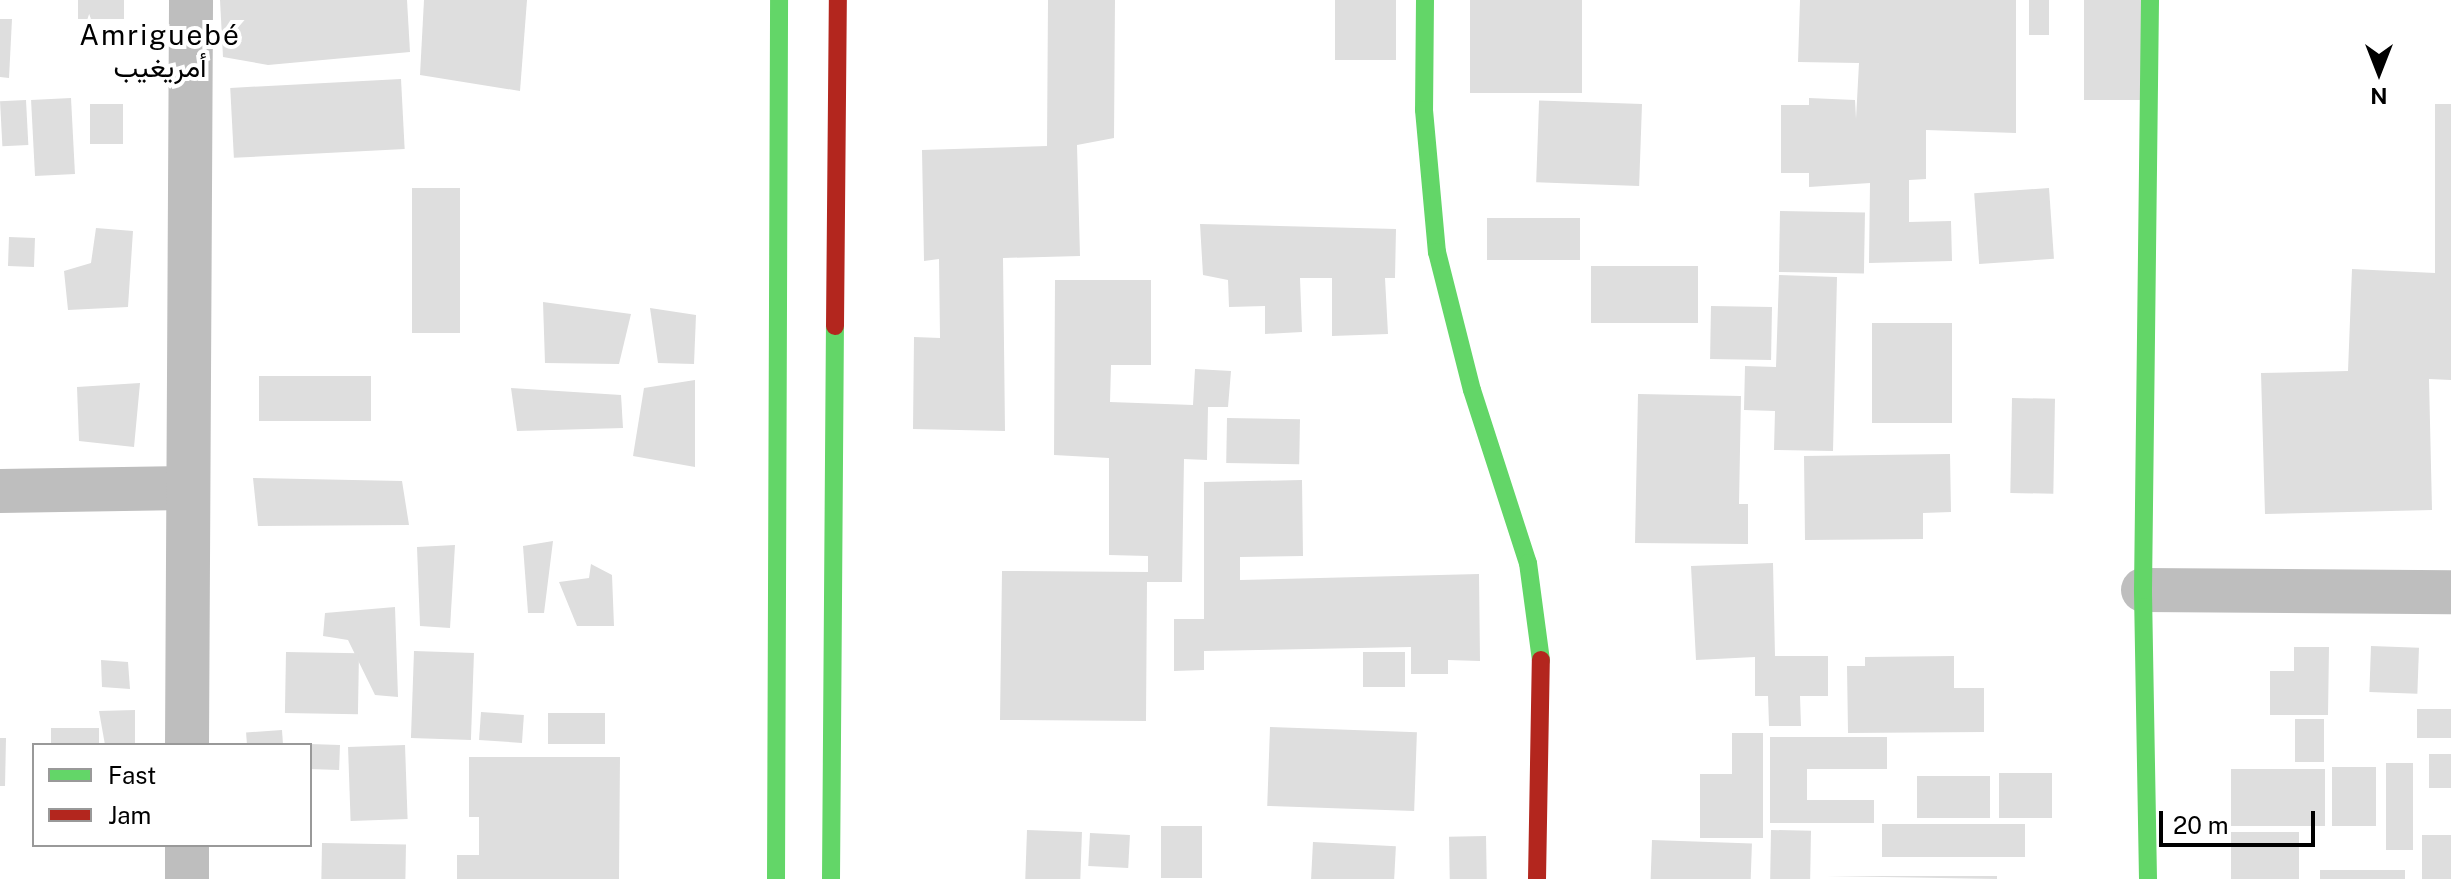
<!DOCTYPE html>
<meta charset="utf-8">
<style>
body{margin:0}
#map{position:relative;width:2451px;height:879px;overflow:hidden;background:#fff;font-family:"Public Sans",Vazirmatn,sans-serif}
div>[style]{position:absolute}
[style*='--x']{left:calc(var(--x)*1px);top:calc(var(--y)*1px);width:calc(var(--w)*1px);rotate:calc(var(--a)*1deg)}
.building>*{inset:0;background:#dedede;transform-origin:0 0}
.street>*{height:44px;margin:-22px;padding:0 22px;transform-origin:22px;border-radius:22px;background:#bebebe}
.fast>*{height:18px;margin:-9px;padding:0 9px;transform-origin:9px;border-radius:9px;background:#63d668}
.jam>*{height:18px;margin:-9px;padding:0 9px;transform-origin:9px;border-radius:9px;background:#b3261e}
span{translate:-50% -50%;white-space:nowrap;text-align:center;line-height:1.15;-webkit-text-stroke:8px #fff;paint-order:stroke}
.quarter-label{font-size:28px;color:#000;letter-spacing:2px}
.legend{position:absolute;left:32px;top:743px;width:280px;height:104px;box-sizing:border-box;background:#fff;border:2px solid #999;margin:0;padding:10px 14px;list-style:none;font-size:24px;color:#000}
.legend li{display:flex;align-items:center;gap:16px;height:40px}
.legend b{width:40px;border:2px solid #999}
.north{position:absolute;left:2339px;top:32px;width:80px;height:80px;-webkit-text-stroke:6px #fff;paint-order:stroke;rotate:180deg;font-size:22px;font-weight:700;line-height:32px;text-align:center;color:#000}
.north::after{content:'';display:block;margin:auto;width:28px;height:36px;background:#000;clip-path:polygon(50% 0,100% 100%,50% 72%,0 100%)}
.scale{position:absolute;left:2159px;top:811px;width:156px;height:36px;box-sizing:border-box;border:4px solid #000;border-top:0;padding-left:10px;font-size:24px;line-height:28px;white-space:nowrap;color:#000;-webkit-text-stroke:6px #fff;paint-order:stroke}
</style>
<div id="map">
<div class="building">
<i style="left:78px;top:0;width:46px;height:19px"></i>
<i style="clip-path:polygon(220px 0,407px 0,410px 52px,268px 65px,223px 57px)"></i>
<i style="clip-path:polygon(424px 0,527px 0,520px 91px,420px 75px)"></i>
<i style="clip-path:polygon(1048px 0,1115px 0,1114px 138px,1077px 145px,1080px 256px,1003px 258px,1005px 431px,913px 429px,914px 337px,940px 338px,939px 259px,924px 261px,922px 150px,1047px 146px)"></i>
<i style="left:1335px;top:0;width:61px;height:60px"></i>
<i style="left:1470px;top:0;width:112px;height:93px"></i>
<i style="clip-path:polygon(1800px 0,2016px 0,2016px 133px,1926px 130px,1926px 179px,1909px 180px,1909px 222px,1951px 221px,1952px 261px,1869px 263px,1870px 183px,1809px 187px,1809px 173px,1781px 173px,1781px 105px,1809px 105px,1809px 98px,1855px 100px,1856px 119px,1859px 63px,1798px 62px)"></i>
<i style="left:2029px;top:0;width:20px;height:35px"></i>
<i style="left:2084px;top:0;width:58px;height:100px"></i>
<i style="clip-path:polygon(0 19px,12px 19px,9px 78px,0 77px)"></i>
<i style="left:401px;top:79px;width:70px;height:171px;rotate:87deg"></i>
<i style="left:71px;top:98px;width:76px;height:40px;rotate:87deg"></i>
<i style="left:26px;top:100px;width:45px;height:26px;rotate:87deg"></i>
<i style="left:90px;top:104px;width:33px;height:40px"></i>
<i style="left:1642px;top:104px;width:82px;height:103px;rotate:92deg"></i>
<i style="clip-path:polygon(2435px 104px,2451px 104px,2451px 380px,2429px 379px,2432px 510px,2265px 514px,2261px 373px,2348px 371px,2352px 269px,2435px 273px)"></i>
<i style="left:412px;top:188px;width:48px;height:145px"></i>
<i style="left:2049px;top:188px;width:71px;height:75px;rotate:86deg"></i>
<i style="left:1780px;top:211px;width:85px;height:61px;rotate:1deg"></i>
<i style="left:1487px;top:218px;width:93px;height:42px"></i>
<i style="clip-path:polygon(1200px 224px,1396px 229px,1395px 278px,1385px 278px,1388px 334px,1332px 336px,1332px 278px,1300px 278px,1302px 332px,1265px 334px,1265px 306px,1229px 307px,1228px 280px,1203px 275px)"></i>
<i style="clip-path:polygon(96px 228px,133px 231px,128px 307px,68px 310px,64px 271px,91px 263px)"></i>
<i style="left:9px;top:237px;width:26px;height:29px;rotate:2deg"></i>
<i style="left:1698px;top:266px;width:57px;height:107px;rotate:90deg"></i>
<i style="clip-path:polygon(1779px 275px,1837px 277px,1833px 451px,1774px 450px,1775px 411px,1744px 410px,1745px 366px,1776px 367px)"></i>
<i style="clip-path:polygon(1055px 280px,1151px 280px,1151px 365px,1111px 365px,1110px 402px,1193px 405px,1195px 369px,1231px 371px,1228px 407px,1208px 407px,1207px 460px,1184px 459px,1182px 582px,1147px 582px,1146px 721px,1000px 720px,1002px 571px,1148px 572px,1148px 556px,1109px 555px,1109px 458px,1054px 455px)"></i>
<i style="clip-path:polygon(543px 302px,631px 314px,619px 364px,545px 363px)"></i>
<i style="left:1711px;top:306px;width:61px;height:53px;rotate:1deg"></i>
<i style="clip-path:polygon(650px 308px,696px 315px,694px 364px,658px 363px)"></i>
<i style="left:1872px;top:323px;width:80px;height:100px"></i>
<i style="left:259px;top:376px;width:112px;height:45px"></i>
<i style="clip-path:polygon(695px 380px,695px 467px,633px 456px,644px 388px)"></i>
<i style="clip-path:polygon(140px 383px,134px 447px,79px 441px,77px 387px)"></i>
<i style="clip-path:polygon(511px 388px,621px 395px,623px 428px,517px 431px)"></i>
<i style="clip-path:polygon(1638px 394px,1741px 396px,1739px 504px,1748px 504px,1748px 544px,1635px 543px)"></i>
<i style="left:2012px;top:398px;width:43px;height:95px;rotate:1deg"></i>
<i style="left:1227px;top:418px;width:73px;height:45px;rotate:1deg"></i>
<i style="clip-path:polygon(1950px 454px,1951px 512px,1923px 513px,1923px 539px,1805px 540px,1804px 456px)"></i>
<i style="clip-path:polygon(253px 478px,402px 481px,409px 525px,258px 526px)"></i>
<i style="clip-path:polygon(1302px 480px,1303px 556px,1240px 557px,1240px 580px,1479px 574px,1480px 661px,1448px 660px,1448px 674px,1411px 674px,1411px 647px,1204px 651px,1204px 670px,1174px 671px,1174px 619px,1204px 619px,1204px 482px)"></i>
<i style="clip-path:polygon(553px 541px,544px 613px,528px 613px,523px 546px)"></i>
<i style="clip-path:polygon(455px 545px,450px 628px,420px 626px,417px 547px)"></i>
<i style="clip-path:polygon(1773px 563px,1775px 656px,1828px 656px,1828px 696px,1800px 696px,1801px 726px,1769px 726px,1768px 696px,1755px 696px,1755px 657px,1696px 660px,1691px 566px)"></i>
<i style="clip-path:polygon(591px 564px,612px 575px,614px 626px,577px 626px,559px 582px,589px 578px)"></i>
<i style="clip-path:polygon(395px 607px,398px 697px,375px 695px,348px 640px,323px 636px,325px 613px)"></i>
<i style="left:2371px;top:646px;width:48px;height:46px;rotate:2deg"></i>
<i style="clip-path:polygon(2294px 647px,2329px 647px,2328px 715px,2270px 715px,2270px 671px,2294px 671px)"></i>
<i style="left:414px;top:651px;width:60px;height:87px;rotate:2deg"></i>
<i style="left:286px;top:652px;width:73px;height:61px;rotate:1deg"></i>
<i style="left:1405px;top:652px;width:35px;height:42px;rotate:90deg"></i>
<i style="clip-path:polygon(1954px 656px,1954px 688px,1984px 688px,1984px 732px,1848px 733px,1847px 666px,1865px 666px,1865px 657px)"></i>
<i style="clip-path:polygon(101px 660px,128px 662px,130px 689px,102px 687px)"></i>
<i style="left:2451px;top:709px;width:29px;height:34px;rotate:90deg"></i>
<i style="clip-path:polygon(135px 710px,135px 745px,105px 745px,99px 711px)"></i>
<i style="left:481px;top:712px;width:43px;height:28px;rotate:4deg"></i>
<i style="left:605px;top:713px;width:31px;height:57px;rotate:90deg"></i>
<i style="left:2295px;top:719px;width:29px;height:43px"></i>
<i style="left:1270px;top:727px;width:147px;height:79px;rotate:2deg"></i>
<i style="left:99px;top:728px;width:17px;height:48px;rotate:90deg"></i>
<i style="left:282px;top:730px;width:15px;height:36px;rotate:86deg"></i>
<i style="clip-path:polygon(1732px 733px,1763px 733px,1763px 838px,1700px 838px,1700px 774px,1732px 774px)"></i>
<i style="clip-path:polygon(1770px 737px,1887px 737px,1887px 769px,1807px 769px,1807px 800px,1874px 800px,1874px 823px,1770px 823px)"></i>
<i style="clip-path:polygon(0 738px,6px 738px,5px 786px,0 786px)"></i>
<i style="left:310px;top:744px;width:30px;height:25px;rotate:2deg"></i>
<i style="left:405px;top:745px;width:74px;height:57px;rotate:88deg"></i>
<i style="left:2429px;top:754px;width:22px;height:34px"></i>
<i style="clip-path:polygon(469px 757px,620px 757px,619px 879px,457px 879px,457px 855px,479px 855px,479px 817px,469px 817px)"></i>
<i style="left:2386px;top:763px;width:27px;height:87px"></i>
<i style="left:2332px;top:767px;width:44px;height:59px"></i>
<i style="left:2231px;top:769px;width:94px;height:57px"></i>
<i style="left:1999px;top:773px;width:53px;height:45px"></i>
<i style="left:1917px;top:776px;width:73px;height:42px"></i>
<i style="left:1882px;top:824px;width:143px;height:33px"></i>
<i style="left:1161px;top:826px;width:41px;height:52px"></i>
<i style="left:1027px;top:830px;width:55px;height:49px;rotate:2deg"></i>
<i style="left:1771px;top:830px;width:40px;height:49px;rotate:1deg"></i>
<i style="left:2231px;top:832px;width:68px;height:47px"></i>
<i style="left:1090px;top:833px;width:40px;height:33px;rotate:3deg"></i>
<i style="left:2422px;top:835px;width:29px;height:44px"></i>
<i style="left:1486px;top:836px;width:43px;height:37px;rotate:89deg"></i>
<i style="left:1652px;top:840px;width:100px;height:39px;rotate:2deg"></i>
<i style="left:1313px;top:842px;width:83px;height:37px;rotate:3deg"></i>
<i style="left:322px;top:843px;width:84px;height:36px;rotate:1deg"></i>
<i style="left:2320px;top:870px;width:85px;height:9px"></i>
<i style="clip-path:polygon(1826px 876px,1997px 876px,1997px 879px)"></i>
</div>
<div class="street">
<i style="--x:0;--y:491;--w:185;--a:-0.9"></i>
<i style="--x:2143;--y:590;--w:308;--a:0.4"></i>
<i style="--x:187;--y:745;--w:745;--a:-89.69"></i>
<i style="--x:187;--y:845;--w:34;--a:90"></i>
</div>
<div class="fast">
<i style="--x:1425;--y:0;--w:110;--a:90.5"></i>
<i style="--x:1424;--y:110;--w:143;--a:84.8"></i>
<i style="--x:1437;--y:252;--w:142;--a:75.8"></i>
<i style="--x:1472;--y:390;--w:182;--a:72.1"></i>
<i style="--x:1528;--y:563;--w:98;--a:82.4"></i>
<i style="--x:776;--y:879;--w:879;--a:-89.8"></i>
<i style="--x:831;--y:879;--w:553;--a:-89.59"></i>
<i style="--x:2148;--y:879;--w:289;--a:-91"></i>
<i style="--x:2143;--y:590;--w:590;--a:-89.32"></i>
</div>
<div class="jam">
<i style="--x:835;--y:326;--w:326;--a:-89.5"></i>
<i style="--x:1537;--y:879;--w:219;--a:-89"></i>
</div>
<div class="quarter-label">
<span style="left:160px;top:51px">Amriguebé<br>أمريغيب</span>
</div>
<ul class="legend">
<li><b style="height:10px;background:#63d668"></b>Fast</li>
<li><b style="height:10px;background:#b3261e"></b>Jam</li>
</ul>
<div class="north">N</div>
<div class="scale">20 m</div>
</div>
